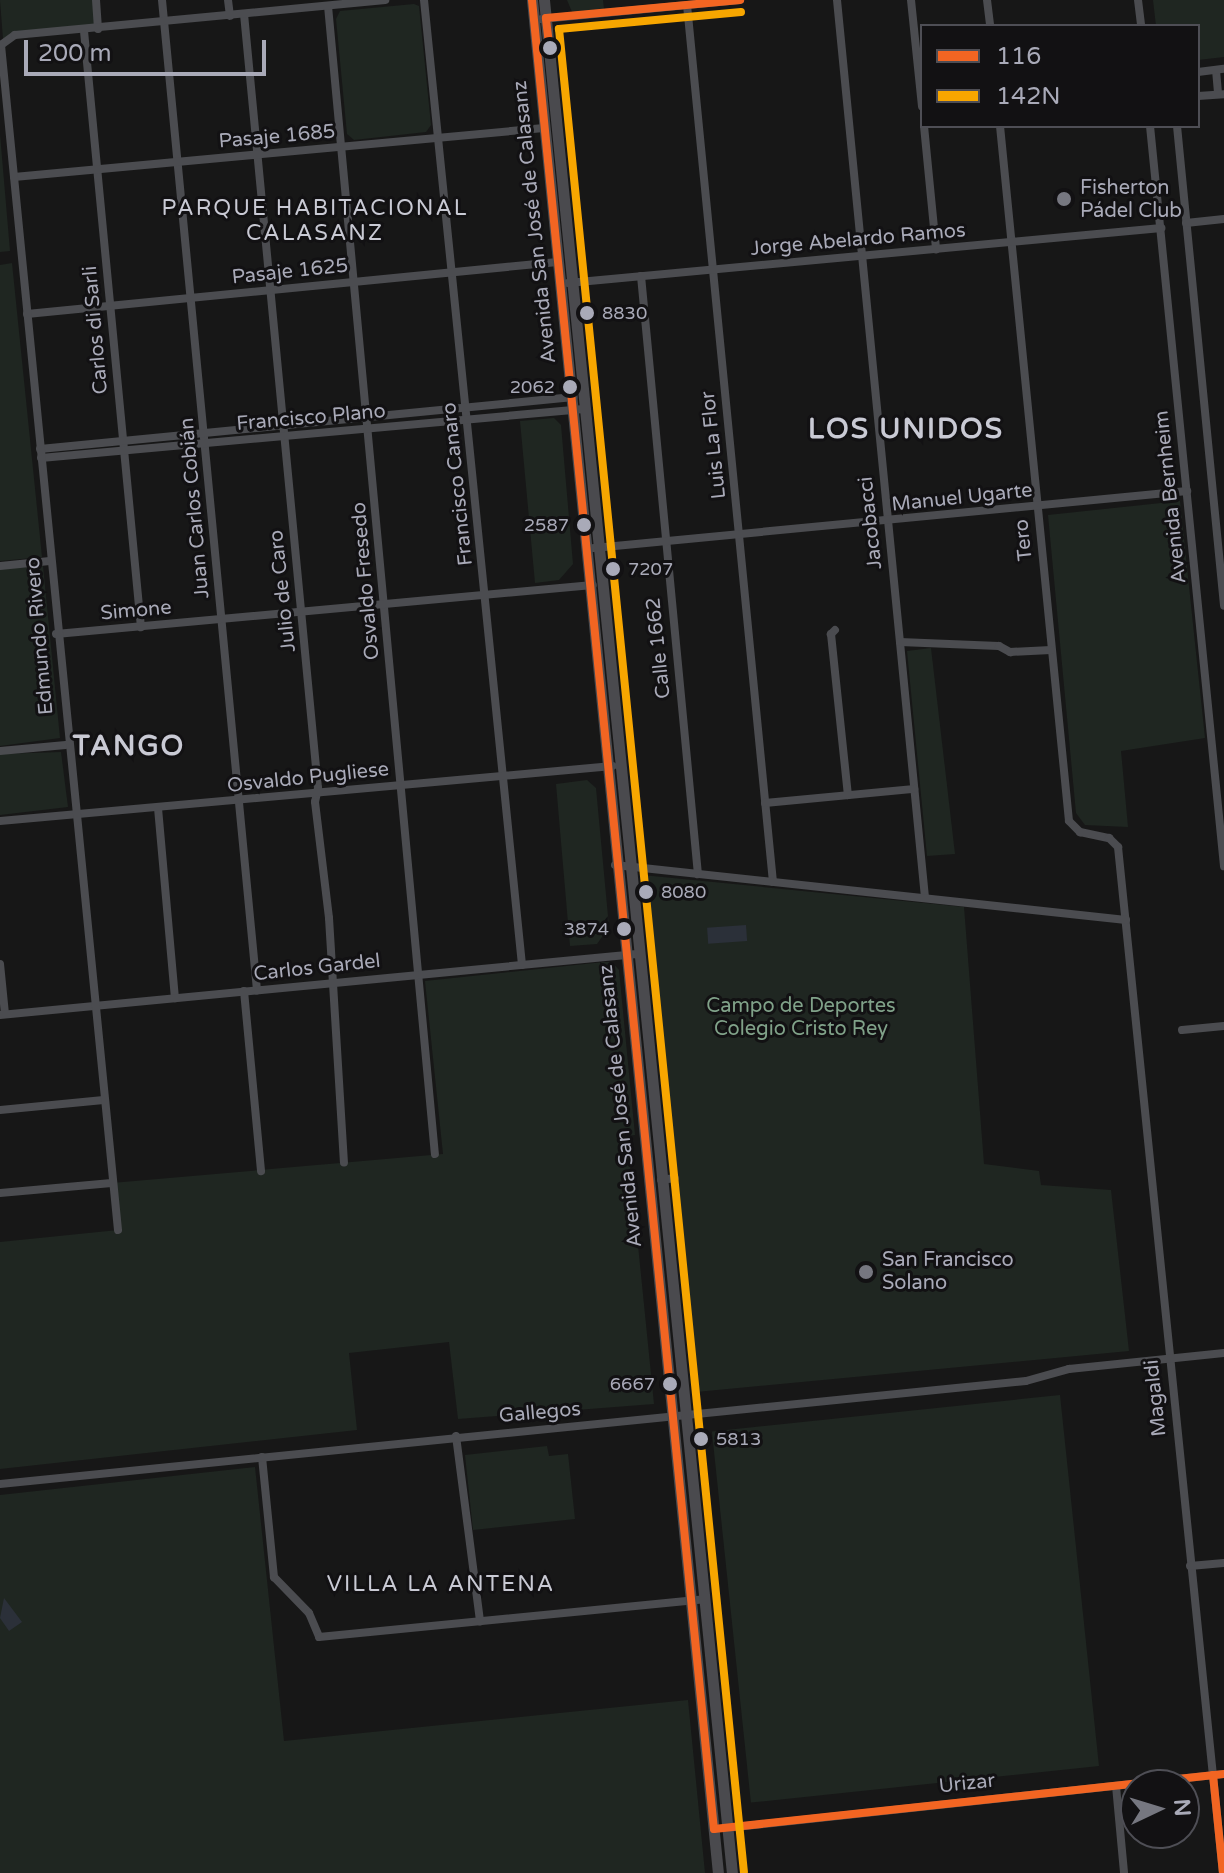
<!DOCTYPE html>
<meta charset="utf-8">
<style>
body{margin:0}
#map{position:relative;width:1224px;height:1873px;overflow:hidden;background:#171717;font-family:"Varela Round",sans-serif}
div>[style]{position:absolute}
[style*='--x']{left:calc(var(--x)*1px);top:calc(var(--y)*1px);width:calc(var(--w)*1px);rotate:calc(var(--a)*1deg)}
.green>*{inset:0;background:#1f2621;transform-origin:0 0}
.water>*{inset:0;background:#2b3039;transform-origin:0 0}
.street>*{height:8px;margin:-4px;padding:0 4px;transform-origin:4px;border-radius:4px;background:#4b4c50}
.secondary>*{height:11px;margin:-5.5px;padding:0 5.5px;transform-origin:5.5px;border-radius:5.5px;background:#4a4a4e}
.bus-1>*{height:8px;margin:-4px;padding:0 4px;transform-origin:4px;border-radius:4px;background:#f26522}
.bus-2>*{height:8px;margin:-4px;padding:0 4px;transform-origin:4px;border-radius:4px;background:#f7a600}
.dots>*{width:22px;height:22px;translate:-50% -50%;box-sizing:border-box;border:4px solid #121113;border-radius:50%}
span{translate:-50% -50%;white-space:nowrap;text-align:center;line-height:1.15;-webkit-text-stroke:6px #121113;paint-order:stroke}
.bus-label{font-size:18px;color:#a9aab8}
.left{translate:0 -50%;text-align:left}
.right{translate:-100% -50%;text-align:right}
.street-label{font-size:20px;color:#a9aab8}
.poi-label{font-size:20px;color:#a9aab8}
.park-label{font-size:20px;color:#80a289}
.neighbourhood-label{font-size:22px;color:#c9cad4;letter-spacing:2px}
.district-label{font-size:28px;color:#c9cad4;font-weight:700;letter-spacing:2px}
.legend{position:absolute;left:920px;top:24px;width:280px;height:104px;box-sizing:border-box;background:#121113;border:2px solid #4e4e55;margin:0;padding:10px 14px;list-style:none;font-size:24px;color:#a9aab8}
.legend li{display:flex;align-items:center;gap:16px;height:40px}
.legend b{width:40px;border:2px solid #4e4e55}
.north{position:absolute;left:1120px;top:1769px;width:80px;height:80px;box-sizing:border-box;background:#121113;border:2px solid #4e4e55;border-radius:50%;rotate:86deg;font-size:22px;font-weight:700;line-height:32px;text-align:center;color:#a9aab8}
.north::after{content:'';display:block;margin:auto;width:28px;height:36px;background:#767780;clip-path:polygon(50% 0,100% 100%,50% 72%,0 100%)}
.scale{position:absolute;left:24px;top:40px;width:242px;height:36px;box-sizing:border-box;border:4px solid #a9aab8;border-top:0;padding-left:10px;font-size:24px;line-height:28px;white-space:nowrap;color:#a9aab8;-webkit-text-stroke:6px #121113;paint-order:stroke}
</style>
<div id="map">
<div class="green">
<i style="clip-path:polygon(0 0,96px 0,98px 29px,3px 39px)"></i>
<i style="clip-path:polygon(567px 0,603px 0,604px 9px,572px 12px)"></i>
<i style="clip-path:polygon(1153px 0,1224px 0,1224px 57px,1198px 60px,1198px 26px,1156px 26px)"></i>
<i style="clip-path:polygon(414px 4px,419px 6px,431px 125px,426px 132px,354px 140px,347px 134px,336px 19px,340px 11px)"></i>
<i style="clip-path:polygon(0 134px,10px 251px,0 252px)"></i>
<i style="clip-path:polygon(12px 263px,42px 557px,0 561px,0 265px)"></i>
<i style="clip-path:polygon(554px 418px,561px 425px,573px 564px,559px 580px,535px 583px,520px 421px)"></i>
<i style="clip-path:polygon(1180px 501px,1205px 738px,1121px 751px,1128px 827px,1085px 825px,1076px 813px,1048px 515px)"></i>
<i style="clip-path:polygon(43px 566px,60px 738px,0 746px,0 569px)"></i>
<i style="clip-path:polygon(931px 648px,955px 854px,927px 856px,907px 651px)"></i>
<i style="clip-path:polygon(61px 752px,68px 807px,0 815px,0 754px)"></i>
<i style="clip-path:polygon(587px 780px,596px 788px,609px 927px,597px 944px,570px 946px,556px 784px)"></i>
<i style="clip-path:polygon(642px 875px,964px 907px,984px 1164px,1039px 1171px,1041px 1185px,1111px 1190px,1129px 1351px,696px 1392px)"></i>
<i style="clip-path:polygon(604px 962px,612px 962px,619px 970px,635px 1135px,627px 1136px,654px 1404px,458px 1419px,449px 1342px,349px 1353px,357px 1430px,0 1469px,0 1242px,118px 1230px,112px 1183px,443px 1154px,425px 981px)"></i>
<i style="left:1060px;top:1395px;width:373px;height:350px;rotate:84deg"></i>
<i style="clip-path:polygon(547px 1446px,549px 1456px,568px 1454px,575px 1519px,473px 1530px,465px 1455px)"></i>
<i style="clip-path:polygon(255px 1467px,284px 1741px,688px 1700px,705px 1873px,0 1873px,0 1495px)"></i>
</div>
<div class="water">
<i style="left:746px;top:925px;width:16px;height:39px;rotate:86deg"></i>
<i style="clip-path:polygon(4px 1598px,22px 1622px,9px 1631px,0 1618px)"></i>
</div>
<div class="street">
<i style="--x:96;--y:0;--w:29;--a:86"></i>
<i style="--x:162;--y:0;--w:995;--a:84.52"></i>
<i style="--x:228;--y:0;--w:16;--a:83"></i>
<i style="--x:424;--y:0;--w:970;--a:84.2"></i>
<i style="--x:837;--y:0;--w:902;--a:84.4"></i>
<i style="--x:911;--y:0;--w:107;--a:84.1"></i>
<i style="--x:987;--y:0;--w:26;--a:83"></i>
<i style="--x:1138;--y:0;--w:26;--a:83"></i>
<i style="--x:687;--y:5;--w:881;--a:84.4"></i>
<i style="--x:328;--y:6;--w:1153;--a:84.68"></i>
<i style="--x:244;--y:14;--w:778;--a:84.54"></i>
<i style="--x:318;--y:788;--w:14;--a:102"></i>
<i style="--x:315;--y:802;--w:117;--a:83.1"></i>
<i style="--x:329;--y:918;--w:245;--a:86.5"></i>
<i style="--x:542;--y:19;--w:199;--a:-5.5"></i>
<i style="--x:84;--y:31;--w:599;--a:84.54"></i>
<i style="--x:1216;--y:70;--w:24;--a:85"></i>
<i style="--x:1198;--y:72;--w:26;--a:-7"></i>
<i style="--x:1198;--y:96;--w:26;--a:-4"></i>
<i style="--x:924;--y:126;--w:124;--a:84.4"></i>
<i style="--x:1000;--y:126;--w:698;--a:84.33"></i>
<i style="--x:1069;--y:821;--w:16;--a:45"></i>
<i style="--x:1080;--y:832;--w:30;--a:12"></i>
<i style="--x:1109;--y:838;--w:13;--a:45"></i>
<i style="--x:1118;--y:847;--w:1031;--a:84.16"></i>
<i style="--x:1150;--y:126;--w:744;--a:84.29"></i>
<i style="--x:1177;--y:126;--w:482;--a:84.4"></i>
<i style="--x:14;--y:177;--w:532;--a:-5.28"></i>
<i style="--x:1186;--y:223;--w:38;--a:-6"></i>
<i style="--x:641;--y:276;--w:601;--a:84.56"></i>
<i style="--x:568;--y:283;--w:596;--a:-5.3"></i>
<i style="--x:27;--y:314;--w:533;--a:-5.6"></i>
<i style="--x:40;--y:449;--w:536;--a:-5.57"></i>
<i style="--x:41;--y:458;--w:545;--a:-5.16"></i>
<i style="--x:594;--y:548;--w:596;--a:-5.49"></i>
<i style="--x:0;--y:566;--w:50;--a:-5.7"></i>
<i style="--x:835;--y:630;--w:6;--a:135"></i>
<i style="--x:831;--y:634;--w:162;--a:84"></i>
<i style="--x:56;--y:634;--w:539;--a:-5.21"></i>
<i style="--x:900;--y:642;--w:99;--a:2.3"></i>
<i style="--x:999;--y:646;--w:13;--a:29"></i>
<i style="--x:1010;--y:652;--w:41;--a:-2.8"></i>
<i style="--x:0;--y:751;--w:66;--a:-5.2"></i>
<i style="--x:765;--y:803;--w:150;--a:-5.4"></i>
<i style="--x:158;--y:808;--w:191;--a:84.9"></i>
<i style="--x:0;--y:821;--w:615;--a:-5.13"></i>
<i style="--x:615;--y:865;--w:514;--a:6.14"></i>
<i style="--x:0;--y:964;--w:50;--a:84.3"></i>
<i style="--x:244;--y:991;--w:181;--a:84.6"></i>
<i style="--x:0;--y:1015;--w:640;--a:-5.47"></i>
<i style="--x:1182;--y:1030;--w:42;--a:-5.4"></i>
<i style="--x:0;--y:1110;--w:104;--a:-5.5"></i>
<i style="--x:661;--y:1180;--w:14;--a:-8"></i>
<i style="--x:0;--y:1193;--w:112;--a:-5.1"></i>
<i style="--x:118;--y:1230;--w:1191;--a:-95.64"></i>
<i style="--x:1;--y:45;--w:17;--a:-36"></i>
<i style="--x:15;--y:35;--w:372;--a:-5.4"></i>
<i style="--x:456;--y:1436;--w:187;--a:82.6"></i>
<i style="--x:262;--y:1457;--w:121;--a:84.3"></i>
<i style="--x:274;--y:1577;--w:50;--a:45.8"></i>
<i style="--x:309;--y:1613;--w:26;--a:67"></i>
<i style="--x:319;--y:1637;--w:387;--a:-5.6"></i>
<i style="--x:0;--y:1484;--w:1031;--a:-5.73"></i>
<i style="--x:1026;--y:1381;--w:45;--a:-15.6"></i>
<i style="--x:1069;--y:1369;--w:156;--a:-5.9"></i>
<i style="--x:1190;--y:1566;--w:34;--a:-5"></i>
<i style="--x:1116;--y:1786;--w:87;--a:84.7"></i>
<i style="--x:727;--y:1828;--w:500;--a:-6.2"></i>
</div>
<div class="secondary">
<i style="--x:532;--y:0;--w:1882;--a:84.33"></i>
<i style="--x:544;--y:0;--w:1882;--a:84.27"></i>
</div>
<div class="bus-1">
<i style="--x:532;--y:0;--w:1838;--a:84.32"></i>
<i style="--x:714;--y:1829;--w:513;--a:-6.16"></i>
<i style="--x:550;--y:52;--w:34;--a:-97"></i>
<i style="--x:546;--y:18;--w:195;--a:-5.3"></i>
<i style="--x:1213;--y:1775;--w:99;--a:84.2"></i>
</div>
<div class="bus-2">
<i style="--x:741;--y:12;--w:183;--a:174.7"></i>
<i style="--x:559;--y:29;--w:1852;--a:84.27"></i>
</div>
<div class="dots">
<i style="left:550px;top:48px;background:#a9aab8"></i>
<i style="left:1064px;top:199px;background:#767780"></i>
<i style="left:587px;top:313px;background:#a9aab8"></i>
<i style="left:570px;top:387px;background:#a9aab8"></i>
<i style="left:584px;top:525px;background:#a9aab8"></i>
<i style="left:613px;top:569px;background:#a9aab8"></i>
<i style="left:646px;top:892px;background:#a9aab8"></i>
<i style="left:624px;top:929px;background:#a9aab8"></i>
<i style="left:866px;top:1272px;background:#767780"></i>
<i style="left:670px;top:1384px;background:#a9aab8"></i>
<i style="left:701px;top:1439px;background:#a9aab8"></i>
</div>
<div class="bus-label">
<span class="left" style="left:602px;top:313px">8830</span>
<span class="right" style="left:555px;top:387px">2062</span>
<span class="right" style="left:569px;top:525px">2587</span>
<span class="left" style="left:628px;top:569px">7207</span>
<span class="left" style="left:661px;top:892px">8080</span>
<span class="right" style="left:609px;top:929px">3874</span>
<span class="right" style="left:655px;top:1384px">6667</span>
<span class="left" style="left:716px;top:1439px">5813</span>
</div>
<div class="street-label">
<span style="left:277px;top:137px;rotate:-5deg">Pasaje 1685</span>
<span style="left:535px;top:222px;rotate:-96deg">Avenida San José de Calasanz</span>
<span style="left:858px;top:240px;rotate:-5deg">Jorge Abelardo Ramos</span>
<span style="left:290px;top:272px;rotate:-6deg">Pasaje 1625</span>
<span style="left:96px;top:330px;rotate:-95deg">Carlos di Sarli</span>
<span style="left:311px;top:418px;rotate:-5deg">Francisco Plano</span>
<span style="left:714px;top:445px;rotate:-96deg">Luis La Flor</span>
<span style="left:458px;top:484px;rotate:-96deg">Francisco Canaro</span>
<span style="left:1171px;top:497px;rotate:-96deg">Avenida Bernheim</span>
<span style="left:962px;top:498px;rotate:-6deg">Manuel Ugarte</span>
<span style="left:195px;top:508px;rotate:-95deg">Juan Carlos Cobián</span>
<span style="left:871px;top:523px;rotate:-96deg">Jacobacci</span>
<span style="left:1024px;top:540px;rotate:-96deg">Tero</span>
<span style="left:366px;top:581px;rotate:-95deg">Osvaldo Fresedo</span>
<span style="left:283px;top:591px;rotate:-96deg">Julio de Caro</span>
<span style="left:136px;top:611px;rotate:-5deg">Simone</span>
<span style="left:40px;top:636px;rotate:-95deg">Edmundo Rivero</span>
<span style="left:659px;top:648px;rotate:-96deg">Calle 1662</span>
<span style="left:308px;top:778px;rotate:-6deg">Osvaldo Pugliese</span>
<span style="left:317px;top:968px;rotate:-6deg">Carlos Gardel</span>
<span style="left:621px;top:1106px;rotate:-96deg">Avenida San José de Calasanz</span>
<span style="left:1156px;top:1398px;rotate:-96deg">Magaldi</span>
<span style="left:540px;top:1413px;rotate:-5deg">Gallegos</span>
<span style="left:967px;top:1784px;rotate:-6deg">Urizar</span>
</div>
<div class="poi-label">
<span class="left" style="left:1080px;top:200px">Fisherton<br>Pádel Club</span>
<span class="left" style="left:882px;top:1272px">San Francisco<br>Solano</span>
</div>
<div class="park-label">
<span style="left:801px;top:1018px">Campo de Deportes<br>Colegio Cristo Rey</span>
</div>
<div class="neighbourhood-label">
<span style="left:315px;top:221px">PARQUE HABITACIONAL<br>CALASANZ</span>
<span style="left:441px;top:1585px">VILLA LA ANTENA</span>
</div>
<div class="district-label">
<span style="left:906px;top:429px">LOS UNIDOS</span>
<span style="left:129px;top:746px">TANGO</span>
</div>
<ul class="legend">
<li><b style="height:10px;background:#f26522"></b>116</li>
<li><b style="height:10px;background:#f7a600"></b>142N</li>
</ul>
<div class="north">N</div>
<div class="scale">200 m</div>
</div>
